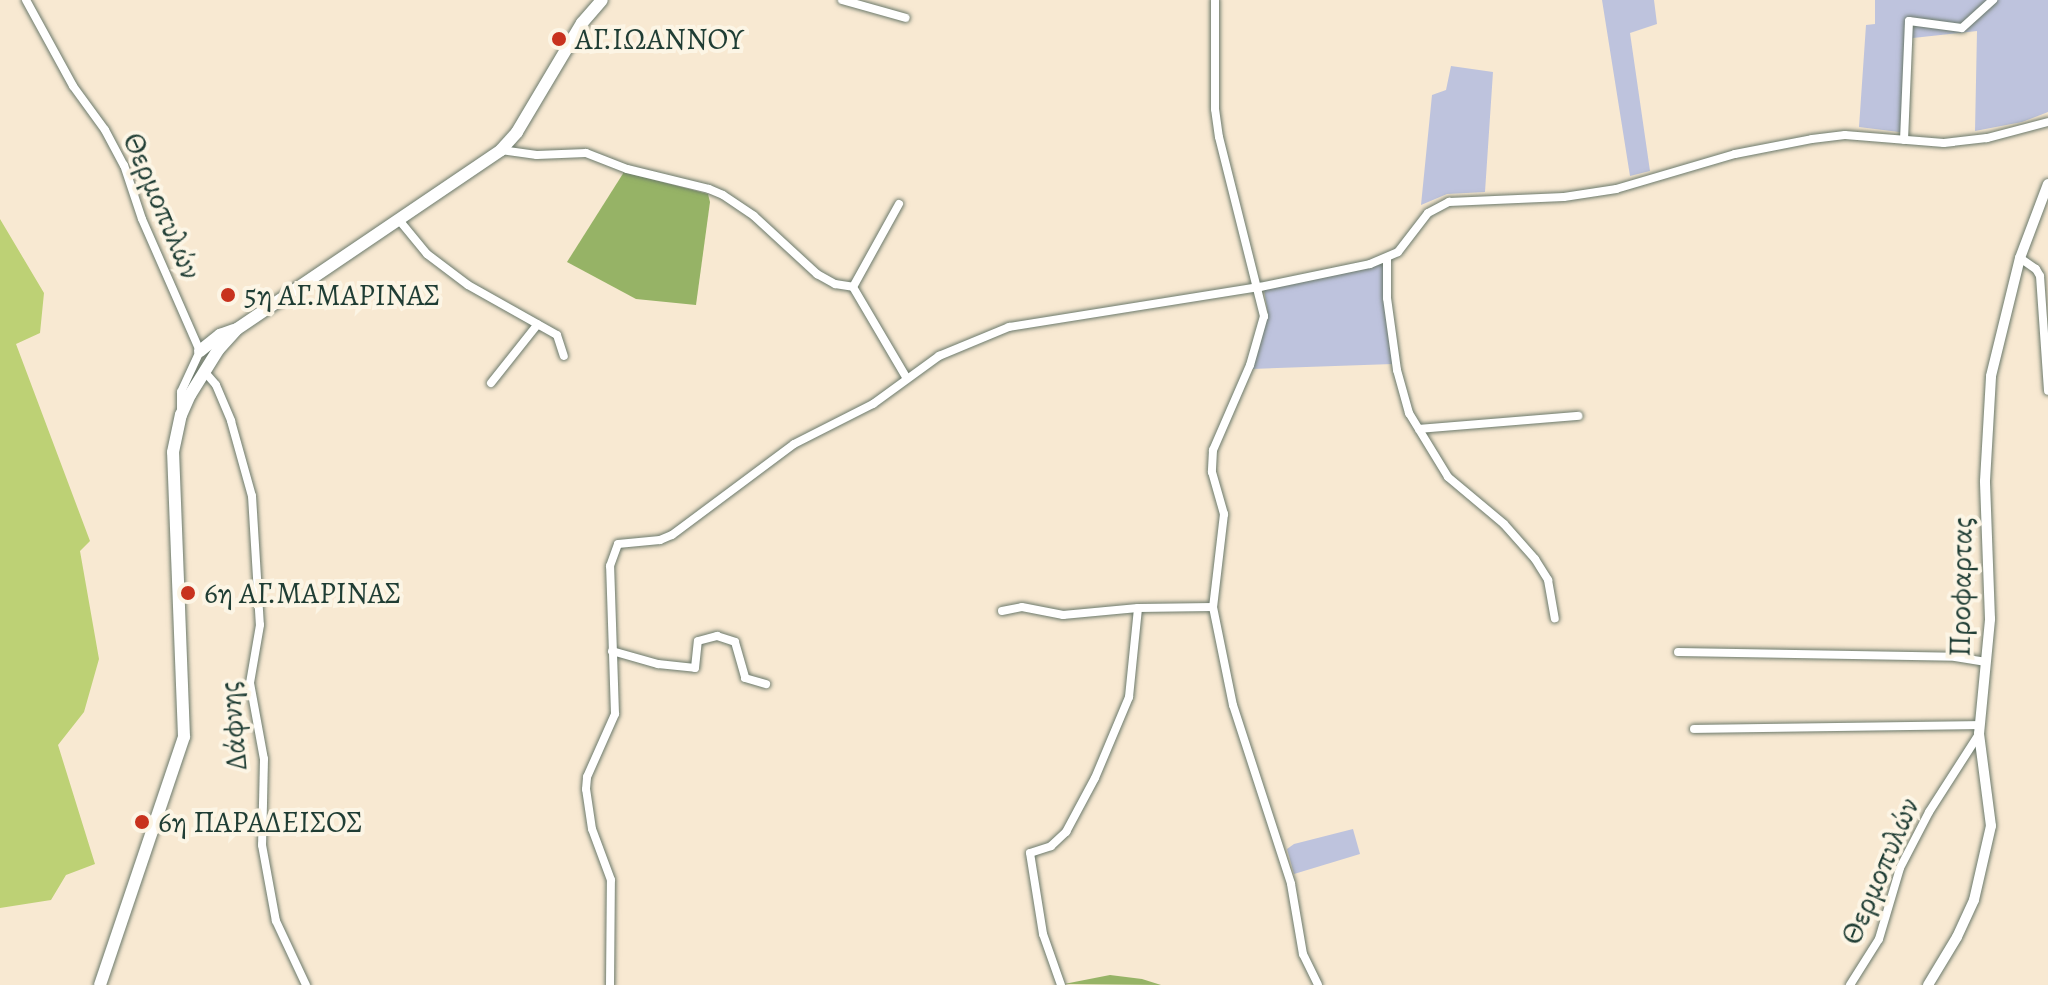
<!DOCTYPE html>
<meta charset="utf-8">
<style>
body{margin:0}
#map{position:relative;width:2048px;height:985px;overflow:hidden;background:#f8e9d2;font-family:Alegreya,serif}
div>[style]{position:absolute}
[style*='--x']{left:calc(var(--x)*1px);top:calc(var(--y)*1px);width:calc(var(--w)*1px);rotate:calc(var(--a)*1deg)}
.industrial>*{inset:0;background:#bec3dd}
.green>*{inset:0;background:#bdd175}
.forest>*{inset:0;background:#96b366}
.roads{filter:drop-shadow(0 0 2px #6b796b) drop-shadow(0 0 2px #6b796b)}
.minor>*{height:8px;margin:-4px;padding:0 4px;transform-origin:4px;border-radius:4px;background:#fff}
.tertiary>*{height:10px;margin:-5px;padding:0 5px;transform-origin:5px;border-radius:5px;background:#fff}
.secondary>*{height:12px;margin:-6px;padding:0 6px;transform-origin:6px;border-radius:6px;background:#fff}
.dots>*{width:22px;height:22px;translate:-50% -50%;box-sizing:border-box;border:4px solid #fcf5e5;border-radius:50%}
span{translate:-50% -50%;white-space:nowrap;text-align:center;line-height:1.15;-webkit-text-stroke:8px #fcf5e5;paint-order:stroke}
.poi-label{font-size:30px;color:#1f3d34}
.left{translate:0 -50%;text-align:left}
.street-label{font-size:30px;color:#1f3d34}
</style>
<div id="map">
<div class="industrial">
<i style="clip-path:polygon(1602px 0,1654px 0,1657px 24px,1630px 33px,1650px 171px,1630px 176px)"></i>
<i style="clip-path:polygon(1875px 0,2048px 0,2048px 112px,2022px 122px,1975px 131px,1977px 31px,1913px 38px,1908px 43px,1907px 133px,1859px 127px,1866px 25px,1875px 24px)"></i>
<i style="clip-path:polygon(1451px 66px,1493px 72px,1485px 192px,1447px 194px,1421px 205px,1432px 95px,1446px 90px)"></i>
<i style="clip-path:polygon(1383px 261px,1393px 364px,1251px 369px,1268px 314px,1264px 290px)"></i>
<i style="clip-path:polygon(1353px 829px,1360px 854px,1294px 874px,1287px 849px,1294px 844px)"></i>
</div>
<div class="green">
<i style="clip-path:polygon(0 219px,44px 293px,40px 333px,16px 344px,90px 541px,80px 551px,99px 659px,84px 712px,58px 745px,95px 864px,66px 875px,51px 900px,0 908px)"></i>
</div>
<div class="forest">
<i style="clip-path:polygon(624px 172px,708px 194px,710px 202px,696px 305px,636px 299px,567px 262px)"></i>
<i style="clip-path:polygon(1110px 975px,1142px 979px,1161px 985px,1064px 984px)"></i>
</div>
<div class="roads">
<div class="minor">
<i style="--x:26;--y:0;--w:98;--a:61.3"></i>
<i style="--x:73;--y:86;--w:54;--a:54"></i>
<i style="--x:105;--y:130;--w:40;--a:62"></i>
<i style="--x:124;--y:165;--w:57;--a:71.6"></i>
<i style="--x:142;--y:219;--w:144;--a:66.3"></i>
<i style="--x:200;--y:351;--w:45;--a:114.9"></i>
<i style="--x:181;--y:392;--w:20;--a:90"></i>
<i style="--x:842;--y:0;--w:66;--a:15.7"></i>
<i style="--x:1215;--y:0;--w:109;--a:90"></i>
<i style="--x:1215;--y:109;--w:28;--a:82"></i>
<i style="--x:1219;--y:137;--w:185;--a:75.9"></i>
<i style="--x:1264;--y:316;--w:51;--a:105.9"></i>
<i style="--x:1250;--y:365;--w:93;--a:113.5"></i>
<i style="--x:1213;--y:450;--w:22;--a:93"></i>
<i style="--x:1212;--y:472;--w:44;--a:74.1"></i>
<i style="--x:1224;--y:514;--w:94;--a:96.7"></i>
<i style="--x:1213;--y:607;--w:100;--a:78.5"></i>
<i style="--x:1233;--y:705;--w:188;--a:72"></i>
<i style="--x:1291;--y:884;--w:71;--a:80.3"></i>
<i style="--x:1303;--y:954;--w:34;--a:64"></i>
<i style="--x:1904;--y:140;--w:119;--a:-87.6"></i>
<i style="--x:1909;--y:21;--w:53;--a:7.5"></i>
<i style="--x:1962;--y:28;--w:42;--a:-42.1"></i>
<i style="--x:501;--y:150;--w:36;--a:8"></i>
<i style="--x:537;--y:155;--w:49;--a:-2.3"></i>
<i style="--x:586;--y:153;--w:44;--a:21.3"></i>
<i style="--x:627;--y:169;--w:84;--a:13.7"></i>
<i style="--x:709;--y:189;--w:15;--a:23"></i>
<i style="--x:723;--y:195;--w:37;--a:34"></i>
<i style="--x:754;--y:216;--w:86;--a:42.6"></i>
<i style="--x:817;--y:274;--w:21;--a:29"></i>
<i style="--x:835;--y:284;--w:18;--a:9"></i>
<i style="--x:853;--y:287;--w:104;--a:59.5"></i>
<i style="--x:399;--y:220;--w:44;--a:50.5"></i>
<i style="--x:427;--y:254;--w:51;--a:37.1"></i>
<i style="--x:468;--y:285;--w:102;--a:29.3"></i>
<i style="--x:557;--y:335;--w:22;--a:72"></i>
<i style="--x:1387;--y:258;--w:40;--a:90"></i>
<i style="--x:1387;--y:298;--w:73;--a:82.1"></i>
<i style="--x:1397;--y:370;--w:45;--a:74.4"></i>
<i style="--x:1409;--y:413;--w:75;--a:58.6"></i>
<i style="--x:1448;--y:477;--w:73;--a:40"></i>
<i style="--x:1504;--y:524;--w:47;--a:48.5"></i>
<i style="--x:1535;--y:559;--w:25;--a:58"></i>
<i style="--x:1548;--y:580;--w:39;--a:80"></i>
<i style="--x:2020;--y:258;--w:19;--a:35"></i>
<i style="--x:2036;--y:269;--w:8;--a:60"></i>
<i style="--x:2040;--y:276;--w:115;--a:86"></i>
<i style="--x:853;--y:287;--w:95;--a:-61"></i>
<i style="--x:204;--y:371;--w:18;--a:49"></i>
<i style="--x:216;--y:385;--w:39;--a:67"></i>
<i style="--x:231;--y:421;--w:78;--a:74.4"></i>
<i style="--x:252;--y:496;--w:129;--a:86.5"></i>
<i style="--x:260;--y:625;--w:59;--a:99.8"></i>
<i style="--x:250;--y:683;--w:77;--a:79.6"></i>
<i style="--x:264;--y:759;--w:86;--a:91.3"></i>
<i style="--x:262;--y:845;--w:77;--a:79.6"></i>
<i style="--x:276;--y:921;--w:71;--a:64.9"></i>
<i style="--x:491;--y:383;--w:75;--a:-51.5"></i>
<i style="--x:1419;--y:429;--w:160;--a:-4.7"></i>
<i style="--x:1002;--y:611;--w:20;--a:-11"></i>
<i style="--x:1022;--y:607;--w:42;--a:11"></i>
<i style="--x:1063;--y:615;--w:75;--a:-5.3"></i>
<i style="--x:1138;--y:608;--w:75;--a:-0.8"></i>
<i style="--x:612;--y:651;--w:48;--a:15.8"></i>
<i style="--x:658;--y:664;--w:37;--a:6"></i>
<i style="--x:695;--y:668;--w:27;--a:-84"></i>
<i style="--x:698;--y:641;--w:20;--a:-15"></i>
<i style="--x:717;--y:636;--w:19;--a:18"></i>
<i style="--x:735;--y:642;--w:37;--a:74"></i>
<i style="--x:745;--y:678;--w:22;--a:16"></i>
<i style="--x:1678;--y:652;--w:277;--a:1"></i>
<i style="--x:1955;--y:657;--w:30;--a:9"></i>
<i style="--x:1694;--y:729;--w:286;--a:-0.8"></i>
<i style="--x:610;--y:985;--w:105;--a:-89.5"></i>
<i style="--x:611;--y:880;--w:54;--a:-110.4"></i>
<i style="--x:592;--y:829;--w:40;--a:-98.5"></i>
<i style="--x:586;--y:789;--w:12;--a:-85"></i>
<i style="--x:587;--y:777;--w:69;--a:-66"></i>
<i style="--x:615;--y:714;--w:148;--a:-91.9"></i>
<i style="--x:610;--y:566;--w:23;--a:-70"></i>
<i style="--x:618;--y:544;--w:42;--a:-5.4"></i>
<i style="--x:660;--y:540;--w:13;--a:-23"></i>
<i style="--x:672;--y:535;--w:152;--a:-36.7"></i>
<i style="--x:794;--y:444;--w:89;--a:-26.9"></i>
<i style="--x:873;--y:404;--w:82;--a:-36"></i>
<i style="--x:939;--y:356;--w:76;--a:-22.5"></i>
<i style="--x:1009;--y:327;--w:254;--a:-9.1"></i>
<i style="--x:1260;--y:287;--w:112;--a:-11.8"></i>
<i style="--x:1370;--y:264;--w:30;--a:-23"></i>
<i style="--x:1398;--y:252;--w:49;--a:-52.4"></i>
<i style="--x:1428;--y:213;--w:24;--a:-28"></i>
<i style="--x:1449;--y:202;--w:115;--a:-2.5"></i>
<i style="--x:1564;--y:197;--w:53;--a:-8.7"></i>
<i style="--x:1616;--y:189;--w:124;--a:-16.4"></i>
<i style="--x:1735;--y:154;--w:78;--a:-11"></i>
<i style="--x:1812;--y:139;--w:33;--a:-7"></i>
<i style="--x:1845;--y:135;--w:99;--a:4.6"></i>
<i style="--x:1944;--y:143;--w:43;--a:-6.6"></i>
<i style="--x:1987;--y:138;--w:63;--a:-14.7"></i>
<i style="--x:1061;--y:985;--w:54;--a:-109.4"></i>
<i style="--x:1043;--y:934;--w:82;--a:-99.1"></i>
<i style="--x:1030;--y:853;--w:22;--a:-18"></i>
<i style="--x:1051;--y:846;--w:21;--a:-43"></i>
<i style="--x:1066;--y:832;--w:61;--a:-61.8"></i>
<i style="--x:1095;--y:778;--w:88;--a:-67.2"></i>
<i style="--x:1129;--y:697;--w:89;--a:-84.2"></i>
<i style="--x:1850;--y:985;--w:54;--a:-57.8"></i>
<i style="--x:1879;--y:939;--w:74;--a:-73.5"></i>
<i style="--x:1900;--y:868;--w:63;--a:-62.6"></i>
<i style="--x:1929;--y:812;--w:93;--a:-57.3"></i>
</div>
<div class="tertiary">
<i style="--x:1928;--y:985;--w:56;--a:-58.9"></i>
<i style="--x:1957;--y:937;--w:41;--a:-65.3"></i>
<i style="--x:1974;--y:900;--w:76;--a:-77.1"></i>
<i style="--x:1991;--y:826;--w:93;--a:-97.4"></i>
<i style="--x:1979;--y:734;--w:116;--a:-84.5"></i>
<i style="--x:1990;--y:619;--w:138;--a:-92.1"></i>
<i style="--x:1985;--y:481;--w:105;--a:-86.7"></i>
<i style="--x:1991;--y:376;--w:122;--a:-76.2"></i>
<i style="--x:2020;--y:258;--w:79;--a:-69.3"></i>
</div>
<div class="secondary">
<i style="--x:200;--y:351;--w:26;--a:-39"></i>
<i style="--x:220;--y:335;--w:15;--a:-20"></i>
<i style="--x:100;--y:985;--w:262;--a:-71.3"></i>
<i style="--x:184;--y:737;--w:285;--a:-92.2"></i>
<i style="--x:173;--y:452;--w:38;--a:-78"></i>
<i style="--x:181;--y:415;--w:22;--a:-66"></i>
<i style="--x:190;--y:395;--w:53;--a:-58.1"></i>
<i style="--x:218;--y:350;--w:28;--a:-48"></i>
<i style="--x:237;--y:329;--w:319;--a:-34.1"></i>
<i style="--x:501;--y:150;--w:24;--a:-48"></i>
<i style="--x:517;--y:132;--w:127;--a:-59.2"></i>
<i style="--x:582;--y:23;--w:30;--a:-49"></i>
</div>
</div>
<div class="dots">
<i style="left:559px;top:39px;background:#c8321e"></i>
<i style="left:228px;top:295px;background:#c8321e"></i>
<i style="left:188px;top:593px;background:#c8321e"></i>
<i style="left:142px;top:822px;background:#c8321e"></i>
</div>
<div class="poi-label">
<span class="left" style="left:575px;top:39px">ΑΓ.ΙΩΑΝΝΟΥ</span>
<span class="left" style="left:244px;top:295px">5η ΑΓ.ΜΑΡΙΝΑΣ</span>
<span class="left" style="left:204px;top:593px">6η ΑΓ.ΜΑΡΙΝΑΣ</span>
<span class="left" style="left:158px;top:822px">6η ΠΑΡΑΔΕΙΣΟΣ</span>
</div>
<div class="street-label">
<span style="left:162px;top:206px;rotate:67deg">Θερμοπυλών</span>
<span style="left:1961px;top:587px;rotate:-89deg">Προφαρτας</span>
<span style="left:233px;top:726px;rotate:-95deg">Δάφνης</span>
<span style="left:1880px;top:871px;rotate:-67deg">Θερμοπυλών</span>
</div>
</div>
